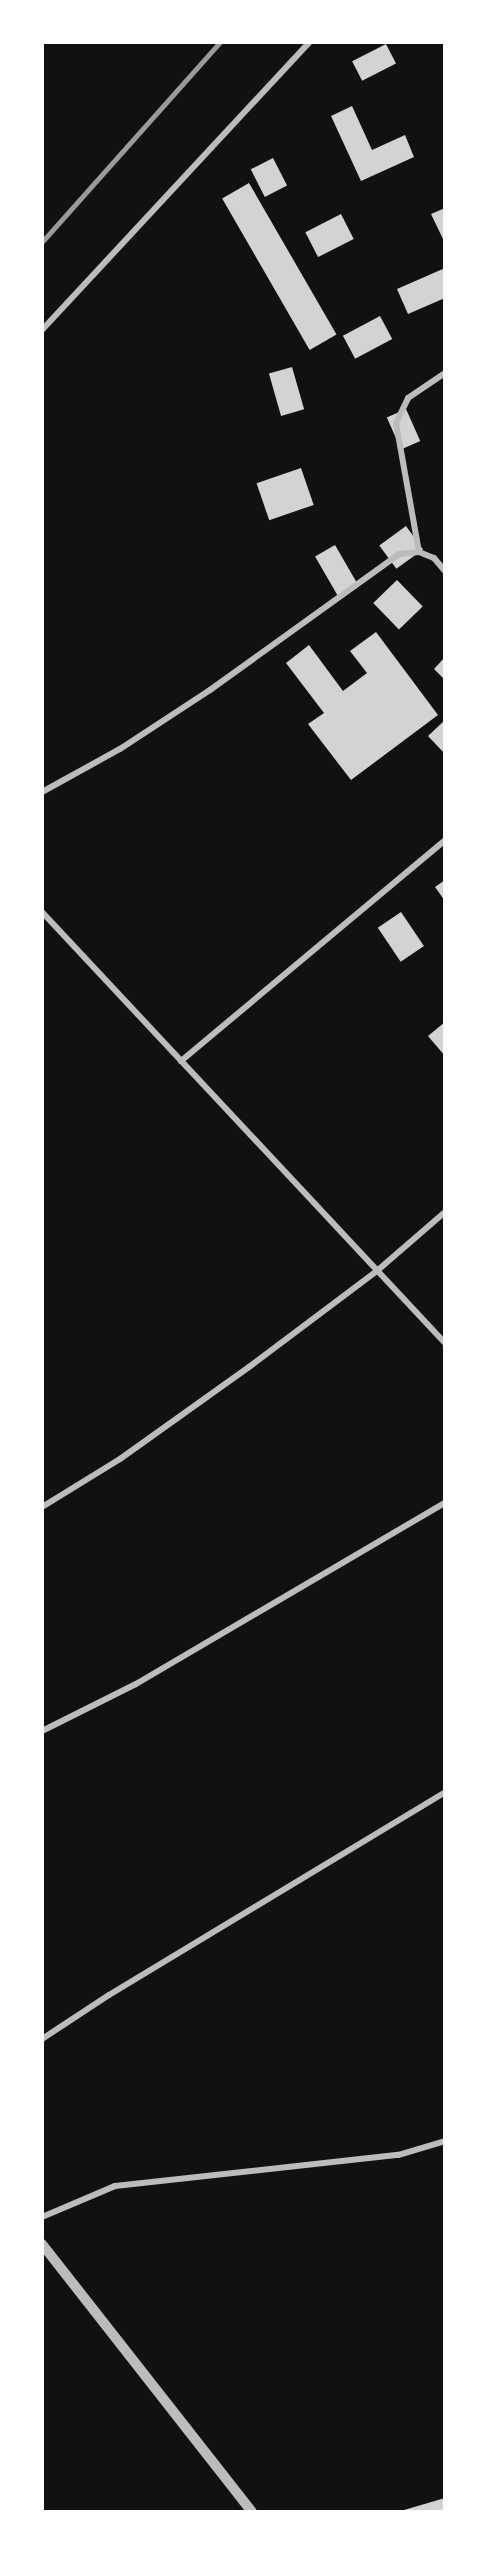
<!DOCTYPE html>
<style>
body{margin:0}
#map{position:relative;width:487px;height:2554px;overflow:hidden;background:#111;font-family:"Source Sans 3",sans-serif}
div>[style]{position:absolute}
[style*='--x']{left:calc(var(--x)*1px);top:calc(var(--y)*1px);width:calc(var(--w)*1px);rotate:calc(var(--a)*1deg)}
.building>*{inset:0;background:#d3d3d3;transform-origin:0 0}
.minor>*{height:6px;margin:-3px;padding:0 3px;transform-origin:3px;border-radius:3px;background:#bcbcbc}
.tertiary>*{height:10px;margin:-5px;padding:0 5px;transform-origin:5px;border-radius:5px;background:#bcbcbc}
.rail>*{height:4.5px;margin:-2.25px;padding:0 2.25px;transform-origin:2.25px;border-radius:2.25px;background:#9a9a9a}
span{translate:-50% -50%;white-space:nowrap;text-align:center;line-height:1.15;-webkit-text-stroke:4.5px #fff;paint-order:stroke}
.frame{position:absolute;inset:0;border:44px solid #fff;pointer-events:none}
</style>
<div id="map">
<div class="building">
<i style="left:386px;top:44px;width:22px;height:38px;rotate:63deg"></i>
<i style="clip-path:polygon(352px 106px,372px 150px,405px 135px,414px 157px,361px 181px,331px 116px)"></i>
<i style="left:273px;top:158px;width:31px;height:25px;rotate:63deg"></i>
<i style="left:249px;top:183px;width:175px;height:31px;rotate:60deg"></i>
<i style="clip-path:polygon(445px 208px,445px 238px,443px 239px,431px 214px)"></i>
<i style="left:341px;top:214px;width:28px;height:40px;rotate:63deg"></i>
<i style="clip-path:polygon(445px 268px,445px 298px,408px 314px,397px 289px)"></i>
<i style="left:380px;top:316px;width:26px;height:42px;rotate:62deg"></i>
<i style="left:292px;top:367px;width:44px;height:24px;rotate:74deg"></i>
<i style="left:406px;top:409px;width:35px;height:21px;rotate:66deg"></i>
<i style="left:301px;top:468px;width:39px;height:47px;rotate:71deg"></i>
<i style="left:406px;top:526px;width:29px;height:33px;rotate:54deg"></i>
<i style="left:335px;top:545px;width:48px;height:23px;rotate:60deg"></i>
<i style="left:397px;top:580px;width:37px;height:33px;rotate:46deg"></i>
<i style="clip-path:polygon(376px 632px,438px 715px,351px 780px,308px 724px,324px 713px,286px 663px,309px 645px,343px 691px,367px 673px,350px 651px)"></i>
<i style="clip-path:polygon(445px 657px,445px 680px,434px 669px)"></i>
<i style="clip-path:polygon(445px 720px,445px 754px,428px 736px)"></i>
<i style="clip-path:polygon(445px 880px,445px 901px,435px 887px)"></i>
<i style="left:401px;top:912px;width:41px;height:28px;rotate:56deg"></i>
<i style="clip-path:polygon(445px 1022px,445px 1056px,428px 1036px)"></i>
<i style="clip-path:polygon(445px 2498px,445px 2512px,405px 2512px,404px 2510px)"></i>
</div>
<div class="minor">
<i style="--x:42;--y:330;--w:393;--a:-47.1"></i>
<i style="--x:419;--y:552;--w:131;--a:-100.1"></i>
<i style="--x:396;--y:423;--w:28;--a:-64"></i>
<i style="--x:408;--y:398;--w:45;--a:-34"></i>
<i style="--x:42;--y:792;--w:89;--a:-28.9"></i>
<i style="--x:120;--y:749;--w:108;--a:-33.2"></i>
<i style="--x:210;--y:690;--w:233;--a:-35.7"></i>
<i style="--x:399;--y:554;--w:20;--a:-6"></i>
<i style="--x:419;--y:552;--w:16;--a:22"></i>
<i style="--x:434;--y:558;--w:17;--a:50"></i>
<i style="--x:42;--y:912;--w:590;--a:46.92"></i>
<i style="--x:181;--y:1061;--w:344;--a:-39.9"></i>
<i style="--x:42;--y:1507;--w:92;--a:-31.6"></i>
<i style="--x:120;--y:1459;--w:158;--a:-35.5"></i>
<i style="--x:249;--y:1367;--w:161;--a:-36.9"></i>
<i style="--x:378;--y:1270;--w:89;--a:-40.9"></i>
<i style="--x:42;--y:1731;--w:105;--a:-26.6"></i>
<i style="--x:136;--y:1684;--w:358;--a:-30.4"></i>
<i style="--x:42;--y:2039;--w:80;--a:-33.3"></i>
<i style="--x:109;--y:1995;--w:393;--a:-31.1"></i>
<i style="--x:42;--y:2217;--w:79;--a:-23"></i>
<i style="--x:115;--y:2186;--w:285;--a:-6.3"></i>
<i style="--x:398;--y:2155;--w:49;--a:-16.6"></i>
</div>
<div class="tertiary">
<i style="--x:42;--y:2244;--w:340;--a:51.9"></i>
</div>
<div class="rail">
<i style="--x:42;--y:242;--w:268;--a:-48.3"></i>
</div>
<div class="frame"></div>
</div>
